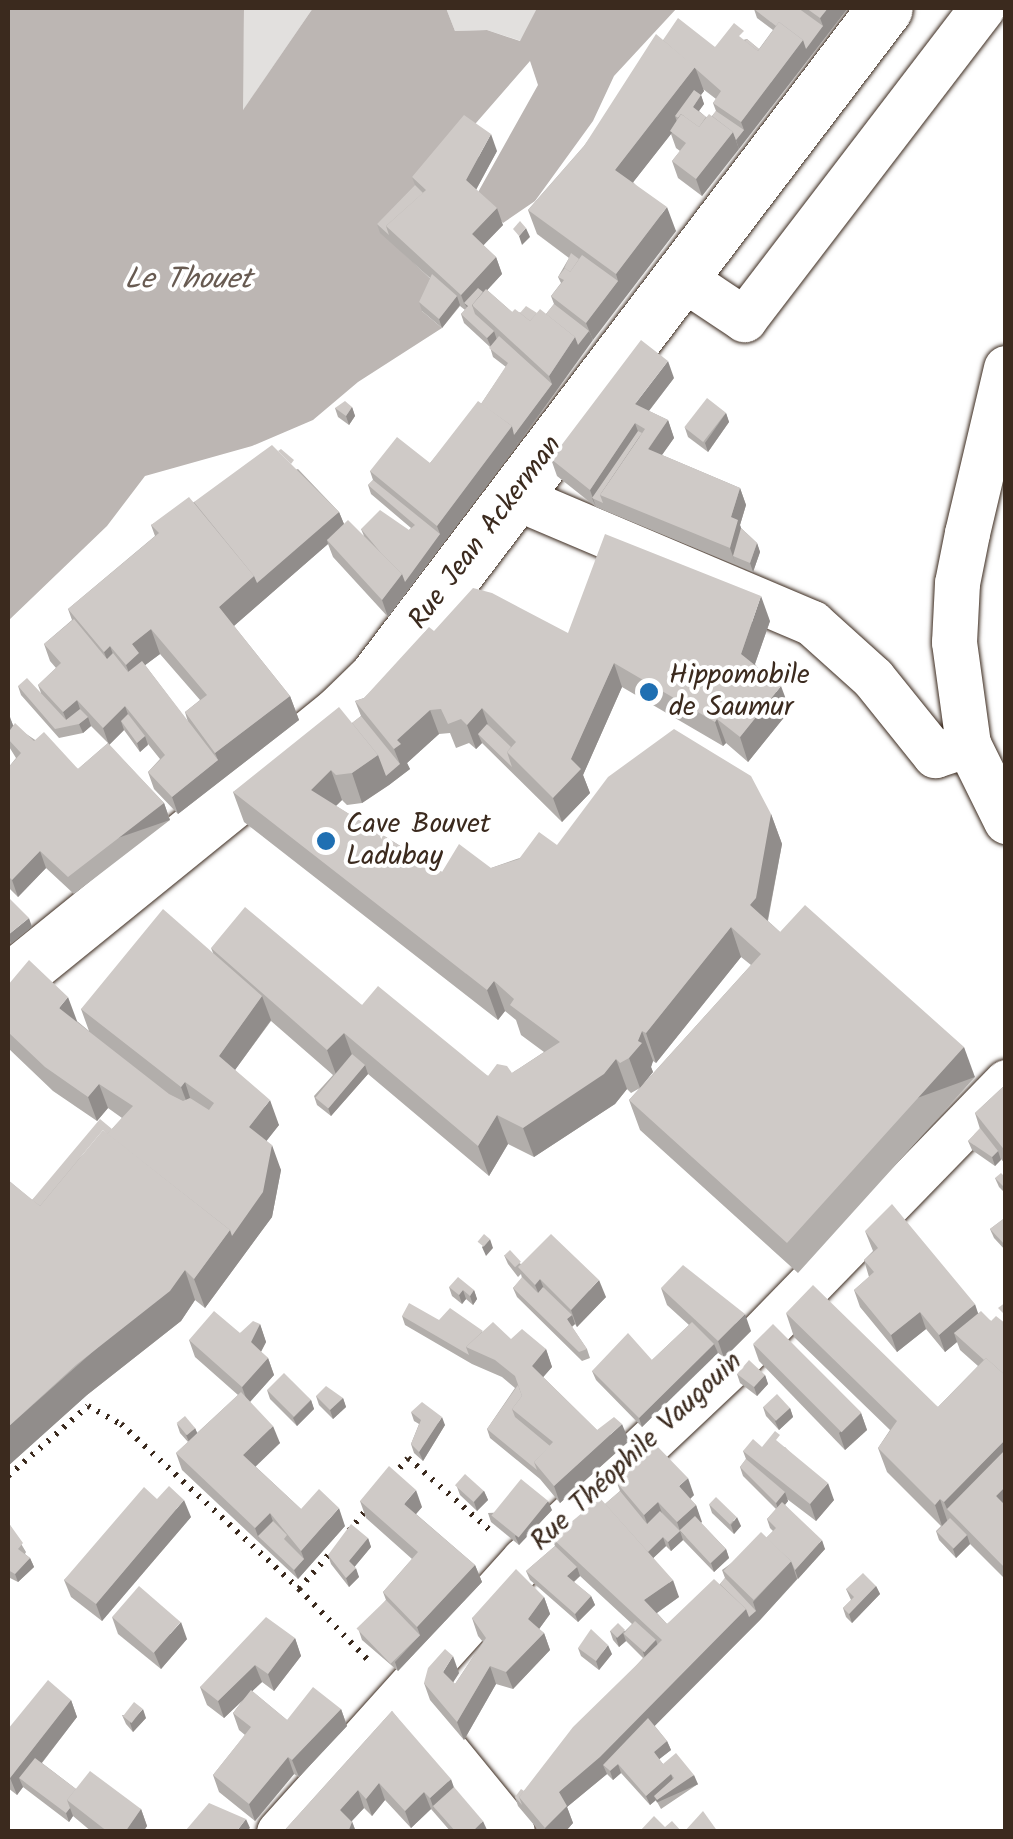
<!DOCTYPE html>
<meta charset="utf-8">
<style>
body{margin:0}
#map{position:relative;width:1013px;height:1839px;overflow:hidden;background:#fff;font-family:Kalam,sans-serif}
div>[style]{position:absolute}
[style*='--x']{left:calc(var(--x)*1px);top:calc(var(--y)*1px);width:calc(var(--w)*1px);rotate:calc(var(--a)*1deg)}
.green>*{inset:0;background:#e2e0de}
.water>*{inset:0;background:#bcb6b3}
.path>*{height:6px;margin-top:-3px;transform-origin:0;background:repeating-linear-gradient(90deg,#3b2a1e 0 2.5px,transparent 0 10.5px)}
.roads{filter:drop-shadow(0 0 2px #3b2a1e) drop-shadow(0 0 2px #3b2a1e)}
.minor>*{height:45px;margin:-22.5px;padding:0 22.5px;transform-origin:22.5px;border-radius:22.5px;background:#fff}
.major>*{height:55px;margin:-27.5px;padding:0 27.5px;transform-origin:27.5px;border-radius:27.5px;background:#fff}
.wall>*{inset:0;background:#b2aeab}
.shaded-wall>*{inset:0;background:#918d8b;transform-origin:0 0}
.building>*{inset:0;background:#cfcac7;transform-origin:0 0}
.dots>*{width:28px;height:28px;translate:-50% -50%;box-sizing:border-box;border:5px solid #fff;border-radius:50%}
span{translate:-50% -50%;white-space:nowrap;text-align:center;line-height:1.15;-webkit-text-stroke:8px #fff;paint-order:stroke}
.street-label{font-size:28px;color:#3b2a1e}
.poi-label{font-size:28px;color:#3b2a1e}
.left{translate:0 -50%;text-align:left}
.water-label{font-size:30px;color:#685b52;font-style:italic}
.frame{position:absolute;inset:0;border:10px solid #3b2a1e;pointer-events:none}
</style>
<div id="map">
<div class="green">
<i style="clip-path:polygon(244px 8px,313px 8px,242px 112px)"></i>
<i style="clip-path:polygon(446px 8px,537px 8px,521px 41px,487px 30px,455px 31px)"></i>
</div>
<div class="water">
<i style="clip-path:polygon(10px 8px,244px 8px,243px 110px,313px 8px,446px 8px,455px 31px,487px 30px,520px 41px,537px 8px,677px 8px,614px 76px,593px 121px,535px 201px,503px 223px,477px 194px,538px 85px,530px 61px,381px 232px,435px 283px,422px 311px,442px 328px,358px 382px,313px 420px,252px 446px,145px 476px,107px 526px,8px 621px)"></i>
</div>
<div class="path">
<i style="--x:8;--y:1476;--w:106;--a:-41.2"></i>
<i style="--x:88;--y:1406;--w:38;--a:29"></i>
<i style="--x:121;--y:1424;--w:243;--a:42.8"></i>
<i style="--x:299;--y:1589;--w:49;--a:-49.1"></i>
<i style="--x:393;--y:1476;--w:23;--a:-50"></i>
<i style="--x:408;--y:1458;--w:113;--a:41.4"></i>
<i style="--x:349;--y:1531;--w:27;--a:-51"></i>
<i style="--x:299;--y:1589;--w:103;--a:45.8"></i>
</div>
<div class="roads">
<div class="minor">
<i style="--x:681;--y:277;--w:76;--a:33.7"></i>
<i style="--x:744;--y:319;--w:392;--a:-52.6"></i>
<i style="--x:1006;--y:368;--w:170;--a:103.3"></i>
<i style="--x:967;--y:533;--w:51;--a:101.3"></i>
<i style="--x:957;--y:583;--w:59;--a:92.9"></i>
<i style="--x:954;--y:642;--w:103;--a:82.2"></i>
<i style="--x:968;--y:744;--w:86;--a:63.7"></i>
<i style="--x:513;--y:496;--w:325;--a:23"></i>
<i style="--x:812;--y:623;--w:82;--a:42"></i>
<i style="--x:873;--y:678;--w:99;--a:51.2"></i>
<i style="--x:935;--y:755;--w:35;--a:-18"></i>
<i style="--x:402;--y:1697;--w:174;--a:50.8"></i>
<i style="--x:279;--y:1832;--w:366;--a:-48"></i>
<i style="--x:524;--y:1560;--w:291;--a:-43.3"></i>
<i style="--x:736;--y:1360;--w:388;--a:-45.8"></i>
</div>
<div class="major">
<i style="--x:8;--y:982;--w:427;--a:-39"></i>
<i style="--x:340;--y:713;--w:50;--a:-44.2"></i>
<i style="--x:376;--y:678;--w:841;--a:-52.78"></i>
</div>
</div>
<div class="wall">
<i style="clip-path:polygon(evenodd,755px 8px,848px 8px,702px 196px,678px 178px,672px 161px,680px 151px,676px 148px,671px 134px,633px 182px,676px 231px,581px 354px,555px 393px,388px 617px,333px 557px,328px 544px,234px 626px,290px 696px,299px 720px,178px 814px,154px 789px,148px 772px,160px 759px,148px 744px,140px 752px,124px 730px,109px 745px,164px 803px,170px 820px,74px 894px,46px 868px,18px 897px,8px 887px,8px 768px,16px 758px,8px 745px,8px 714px,13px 725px,78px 769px,108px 743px,91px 726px,83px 733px,59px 738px,21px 695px,18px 686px,41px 693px,38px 685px,56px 668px,50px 661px,44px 644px,72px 620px,68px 609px,155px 536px,151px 525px,194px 502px,298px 469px,339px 512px,344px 524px,364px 536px,361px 529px,409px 530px,411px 528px,371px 494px,368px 485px,373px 480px,370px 471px,430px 463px,481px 404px,506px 367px,493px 357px,490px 347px,464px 323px,461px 314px,465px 310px,460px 306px,442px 328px,422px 311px,419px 302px,430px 278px,380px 233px,377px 224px,415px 185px,412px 177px,497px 151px,476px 190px,503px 225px,483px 245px,496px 257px,502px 274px,487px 290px,512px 312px,546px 314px,554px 304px,551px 296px,561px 283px,558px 277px,569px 258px,537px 234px,528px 210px,584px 146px,663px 40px,715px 47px,747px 39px,759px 49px,773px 30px,757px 18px,754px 9px,755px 8px,703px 89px,716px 99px,713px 103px,716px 111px,712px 116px,706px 117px,699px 111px,704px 104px,701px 95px,704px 91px,703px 89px,755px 8px,160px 654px,200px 700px,185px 712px,188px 722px,145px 665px,160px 654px)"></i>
<i style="clip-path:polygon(674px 378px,649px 411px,668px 420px,674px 438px,662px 455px,740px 488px,746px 505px,740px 525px,741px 528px,757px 543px,760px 552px,753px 572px,596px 507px,557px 476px,551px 459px)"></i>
<i style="clip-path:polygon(352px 407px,355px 416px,349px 425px,338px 417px,335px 408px)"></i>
<i style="clip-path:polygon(726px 413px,729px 422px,708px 452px,688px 437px,685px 428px)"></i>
<i style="clip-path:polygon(770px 621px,755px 664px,790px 710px,748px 762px,726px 743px,723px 746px,622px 687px,583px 775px,590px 793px,562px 822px,482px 743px,476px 749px,469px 743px,456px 748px,450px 733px,439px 734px,407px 763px,410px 769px,389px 785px,362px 803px,347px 805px,342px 800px,336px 806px,442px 872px,491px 868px,557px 845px,771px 814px,782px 844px,768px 921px,780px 932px,975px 1077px,798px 1273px,640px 1130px,629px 1100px,751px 965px,741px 957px,656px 1063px,653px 1061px,651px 1067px,653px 1072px,640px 1088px,631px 1093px,627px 1089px,615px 1104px,534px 1157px,508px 1144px,489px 1176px,368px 1074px,331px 1116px,317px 1105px,314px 1096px,333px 1075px,271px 1021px,235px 1070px,279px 1125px,266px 1141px,281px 1170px,272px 1217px,205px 1308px,195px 1300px,181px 1321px,87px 1395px,8px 1466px,8px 1180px,32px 1200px,112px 1129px,122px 1118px,108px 1108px,97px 1121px,53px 1091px,8px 1048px,8px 985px,77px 1021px,89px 1031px,81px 1009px,213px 953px,211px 948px,362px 1005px,488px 1076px,512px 1073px,544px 1052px,521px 1035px,516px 1020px,505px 1011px,498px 1020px,244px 822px,233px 792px,352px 723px,361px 716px,355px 701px,364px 698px,434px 631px,568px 633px)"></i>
<i style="clip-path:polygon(1006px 1084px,1006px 1165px,1001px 1159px,995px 1166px,972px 1150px,968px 1141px,980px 1129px,975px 1113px)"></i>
<i style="clip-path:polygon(995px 1178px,1006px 1178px,1006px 1194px,999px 1187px)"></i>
<i style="clip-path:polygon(1006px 1217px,1006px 1251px,994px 1238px,990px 1229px)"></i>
<i style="clip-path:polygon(865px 1231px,978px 1313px,991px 1321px,1006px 1324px,1006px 1580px,970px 1544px,956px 1558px,939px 1540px,936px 1531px,941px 1526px,887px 1472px,878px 1448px,890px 1430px,794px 1337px,786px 1313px,938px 1407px,978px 1366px,960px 1350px,957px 1342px,945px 1352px,926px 1329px,897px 1352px,860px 1307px,854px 1290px,869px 1277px,864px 1260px,873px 1251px)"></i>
<i style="clip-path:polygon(504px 1255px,521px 1264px,606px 1297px,577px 1327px,575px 1324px,572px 1327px,587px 1349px,590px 1358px,582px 1361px,517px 1297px,513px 1288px,522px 1278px,521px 1274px,518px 1277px,508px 1264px)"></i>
<i style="clip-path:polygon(449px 1287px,474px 1290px,477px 1299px,473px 1305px,466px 1299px,462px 1304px,452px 1296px)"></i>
<i style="clip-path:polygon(661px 1288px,751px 1331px,724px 1358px,717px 1352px,642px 1427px,596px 1380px,592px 1371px,652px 1360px,689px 1325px,667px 1305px)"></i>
<i style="clip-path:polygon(402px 1316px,439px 1320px,546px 1349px,552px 1367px,543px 1377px,597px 1430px,629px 1441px,560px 1503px,540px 1479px,490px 1438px,487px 1429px,515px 1388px,502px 1377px,472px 1364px,405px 1325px)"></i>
<i style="clip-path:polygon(260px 1324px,266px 1342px,261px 1352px,268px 1358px,274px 1375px,250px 1402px,280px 1443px,255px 1466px,301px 1509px,345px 1526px,298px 1579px,182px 1470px,176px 1453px,188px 1442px,180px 1433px,177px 1424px,195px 1428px,197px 1433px,238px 1395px,195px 1357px,189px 1340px,240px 1333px)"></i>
<i style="clip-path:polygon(753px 1344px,861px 1413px,867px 1430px,845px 1450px,759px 1361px)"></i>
<i style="clip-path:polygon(737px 1374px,765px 1375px,768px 1384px,757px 1396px,740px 1383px)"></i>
<i style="clip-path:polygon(267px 1390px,311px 1400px,314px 1409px,297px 1426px,270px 1399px)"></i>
<i style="clip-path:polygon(316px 1396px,343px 1398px,346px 1407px,333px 1419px,319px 1405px)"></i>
<i style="clip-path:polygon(763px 1407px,790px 1408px,793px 1417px,779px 1430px,766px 1416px)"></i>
<i style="clip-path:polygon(411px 1412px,445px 1425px,423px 1461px,414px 1453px,411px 1444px,419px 1424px,414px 1421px)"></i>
<i style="clip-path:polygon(762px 1447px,785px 1447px,834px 1500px,816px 1521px,787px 1499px,788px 1501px,785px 1505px,825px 1549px,760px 1620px,654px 1725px,667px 1741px,671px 1750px,659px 1759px,663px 1764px,698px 1784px,661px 1809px,656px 1800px,650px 1805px,621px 1773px,613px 1780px,607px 1774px,567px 1807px,573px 1823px,565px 1832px,540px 1832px,518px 1806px,515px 1797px,524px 1791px,643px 1658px,626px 1641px,619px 1647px,613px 1640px,610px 1631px,625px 1631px,632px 1624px,580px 1576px,574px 1582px,591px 1596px,595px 1605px,578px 1622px,530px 1580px,526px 1571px,555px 1546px,552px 1538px,605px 1504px,620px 1491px,617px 1483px,694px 1495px,690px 1499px,696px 1505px,701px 1523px,726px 1549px,729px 1558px,714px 1572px,683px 1540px,671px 1551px,666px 1546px,653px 1558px,679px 1597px,657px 1613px,667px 1624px,720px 1584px,725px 1578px,722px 1570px,766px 1538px,773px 1531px,770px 1528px,767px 1519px,776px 1509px,743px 1476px,740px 1467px,746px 1459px,743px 1451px)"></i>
<i style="clip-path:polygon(457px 1487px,484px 1491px,488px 1500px,477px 1511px,460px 1495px)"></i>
<i style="clip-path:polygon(157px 1499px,191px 1517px,102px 1621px,71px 1597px,64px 1580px)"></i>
<i style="clip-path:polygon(360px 1501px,422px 1507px,416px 1514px,475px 1565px,482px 1582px,398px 1671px,362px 1640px,359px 1631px,386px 1600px,383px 1592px,412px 1559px,366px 1518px)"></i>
<i style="clip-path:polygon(709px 1504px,741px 1526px,734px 1534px,712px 1513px)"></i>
<i style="clip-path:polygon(552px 1510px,519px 1545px,491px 1522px,488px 1513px)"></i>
<i style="clip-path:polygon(8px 1522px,26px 1552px,25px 1554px,30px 1558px,34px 1567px,18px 1582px,8px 1577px)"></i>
<i style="clip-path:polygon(368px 1538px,371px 1547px,354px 1567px,359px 1577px,349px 1587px,331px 1564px,328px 1555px)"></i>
<i style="clip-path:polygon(876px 1586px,880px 1594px,852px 1623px,846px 1617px,843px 1608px,851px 1600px,846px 1589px)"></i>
<i style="clip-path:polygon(544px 1597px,550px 1614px,539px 1629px,544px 1633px,550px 1650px,513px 1689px,496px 1684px,464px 1740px,430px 1700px,424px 1683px,459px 1673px,453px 1682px,455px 1684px,483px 1642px,478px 1636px,472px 1618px)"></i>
<i style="clip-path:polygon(112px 1617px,187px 1639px,161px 1669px,118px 1634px)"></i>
<i style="clip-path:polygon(295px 1638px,301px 1656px,274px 1691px,262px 1682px,252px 1691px,287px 1720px,341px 1709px,347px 1726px,299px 1777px,294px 1774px,255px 1821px,219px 1792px,213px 1775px,245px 1735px,239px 1730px,233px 1713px,243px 1700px,224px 1718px,207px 1705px,200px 1687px)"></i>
<i style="clip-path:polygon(578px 1648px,612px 1654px,599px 1670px,581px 1656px)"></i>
<i style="clip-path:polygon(71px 1700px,77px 1717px,42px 1763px,76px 1789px,141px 1809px,147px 1826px,143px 1832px,92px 1832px,73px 1816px,69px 1822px,23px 1787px,17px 1795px,8px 1788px,8px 1729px)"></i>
<i style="clip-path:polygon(392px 1711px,487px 1830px,485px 1832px,451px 1832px,431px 1809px,411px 1828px,385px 1800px,372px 1816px,364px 1808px,352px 1821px,356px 1832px,283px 1832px)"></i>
<i style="clip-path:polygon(122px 1715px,146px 1718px,133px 1732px,126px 1724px)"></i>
</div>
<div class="shaded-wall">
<i style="clip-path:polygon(828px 8px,848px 8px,739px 149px,736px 140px,744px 130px,741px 122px,803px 40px,823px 26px,820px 18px)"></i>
<i style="clip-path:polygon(695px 67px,704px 91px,681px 120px,675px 116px,678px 125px,624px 194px,615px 170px)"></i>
<i style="clip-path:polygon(701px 95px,704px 104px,696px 115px,693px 107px)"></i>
<i style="clip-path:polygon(733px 132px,739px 149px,702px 196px,696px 179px)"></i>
<i style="clip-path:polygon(491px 134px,497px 151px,472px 197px,466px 180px)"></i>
<i style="clip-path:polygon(667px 207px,676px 231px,593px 340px,586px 323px,618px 281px,616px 274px)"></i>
<i style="clip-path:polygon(497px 208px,503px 225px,478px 251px,472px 234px)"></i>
<i style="clip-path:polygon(526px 228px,530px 237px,522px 245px,519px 236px)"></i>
<i style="clip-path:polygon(496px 257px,502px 274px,469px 310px,464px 303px,461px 295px)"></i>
<i style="clip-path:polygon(457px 296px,460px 305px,442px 328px,439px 319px)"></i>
<i style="clip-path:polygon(494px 331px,497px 340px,491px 347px,487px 338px)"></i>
<i style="clip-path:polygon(589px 331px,593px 340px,518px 444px,514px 435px,552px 384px,549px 376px,575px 337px)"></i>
<i style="clip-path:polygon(668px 361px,674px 378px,641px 421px,635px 404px)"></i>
<i style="clip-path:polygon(352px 407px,355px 416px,349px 425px,346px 416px)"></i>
<i style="clip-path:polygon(726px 413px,729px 422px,708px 452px,705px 443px)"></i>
<i style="clip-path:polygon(668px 420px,674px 438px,654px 466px,614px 500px)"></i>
<i style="clip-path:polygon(635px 423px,641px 440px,600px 495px,592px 498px,596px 507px,590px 490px)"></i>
<i style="clip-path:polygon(512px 426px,518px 444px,388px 617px,382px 600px,402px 574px,440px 534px,437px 526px)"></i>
<i style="clip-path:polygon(740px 488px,746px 505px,740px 525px,744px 537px,733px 556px,736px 565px,730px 548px,731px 517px)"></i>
<i style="clip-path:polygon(339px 512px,346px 529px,327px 540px,328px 544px,228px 631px,219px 607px,254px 576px)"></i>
<i style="clip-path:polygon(757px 543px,760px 552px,753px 572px,750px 563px)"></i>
<i style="clip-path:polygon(761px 596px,770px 621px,750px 678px,741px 654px)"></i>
<i style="clip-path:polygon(151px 629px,160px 654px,144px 666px,135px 689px,126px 665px,132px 644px)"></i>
<i style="clip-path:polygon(110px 646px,119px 671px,113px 676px,104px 652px)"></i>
<i style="clip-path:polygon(614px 663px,622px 687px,583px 775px,590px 793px,562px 822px,553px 798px)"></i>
<i style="clip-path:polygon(781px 686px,790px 710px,748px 762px,740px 737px)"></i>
<i style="clip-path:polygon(290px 696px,299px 720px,178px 814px,172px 797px,218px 760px,215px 753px)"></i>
<i style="clip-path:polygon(77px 700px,83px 718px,69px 726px,63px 712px)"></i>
<i style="clip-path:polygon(125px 706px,131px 723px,121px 721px,124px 730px,109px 745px,103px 728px)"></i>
<i style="clip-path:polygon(482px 708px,491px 733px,478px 734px,482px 743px,476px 749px,467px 725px)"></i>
<i style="clip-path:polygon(430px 710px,439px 734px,407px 763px,410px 769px,389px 785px,362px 803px,352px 773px,378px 755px,400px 764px,394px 749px,397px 740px)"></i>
<i style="clip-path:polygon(10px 717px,16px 734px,8px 739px,8px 720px)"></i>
<i style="clip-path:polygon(88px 717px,91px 726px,83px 733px,79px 724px)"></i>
<i style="clip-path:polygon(717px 719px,726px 743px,723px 746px,715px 722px)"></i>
<i style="clip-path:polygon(145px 736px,148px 745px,140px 752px,137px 743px)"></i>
<i style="clip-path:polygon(331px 770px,342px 800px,321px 820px,311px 790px)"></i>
<i style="left:164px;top:803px;width:18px;height:121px;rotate:71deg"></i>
<i style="clip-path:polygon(771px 814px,782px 844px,766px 928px,750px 905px)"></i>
<i style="clip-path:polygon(40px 851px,46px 868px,18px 897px,12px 880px)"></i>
<i style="clip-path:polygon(29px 918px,32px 927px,11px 944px,8px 935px)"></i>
<i style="clip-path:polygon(731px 927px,741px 957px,656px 1063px,646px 1033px)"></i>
<i style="clip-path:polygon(494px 981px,505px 1011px,498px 1020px,487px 990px)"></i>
<i style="clip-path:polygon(262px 996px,271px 1020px,227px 1081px,219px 1056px)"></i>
<i style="clip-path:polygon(68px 997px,77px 1021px,68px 1033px,59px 1008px)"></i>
<i style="clip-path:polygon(642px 1031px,653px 1061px,651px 1067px,653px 1072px,640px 1088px,629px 1058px)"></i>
<i style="clip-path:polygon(344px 1033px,355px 1063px,338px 1080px,327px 1050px)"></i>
<i style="left:964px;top:1047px;width:32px;height:264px;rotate:70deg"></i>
<i style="clip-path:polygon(616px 1059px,627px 1089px,615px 1104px,534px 1157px,523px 1128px)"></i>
<i style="clip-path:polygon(365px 1065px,368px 1074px,331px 1116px,328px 1108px)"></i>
<i style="clip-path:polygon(185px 1082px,193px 1107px,190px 1111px,181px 1087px)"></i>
<i style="clip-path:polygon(99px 1084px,108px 1108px,97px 1121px,88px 1097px)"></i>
<i style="clip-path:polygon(270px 1100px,279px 1125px,258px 1152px,249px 1127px)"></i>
<i style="clip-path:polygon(497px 1115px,508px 1144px,489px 1176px,478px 1146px)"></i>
<i style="clip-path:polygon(272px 1145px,281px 1170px,272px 1217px,205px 1308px,194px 1279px,230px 1230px)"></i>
<i style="clip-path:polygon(998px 1151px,1001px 1160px,995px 1166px,992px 1157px)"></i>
<i style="clip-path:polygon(490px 1239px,493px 1248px,486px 1256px,482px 1247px)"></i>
<i style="clip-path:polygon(185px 1270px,195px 1300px,181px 1321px,87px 1395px,8px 1466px,8px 1427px)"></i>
<i style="clip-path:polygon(540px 1279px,547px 1296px,542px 1302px,535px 1285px)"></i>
<i style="clip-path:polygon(599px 1280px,606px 1297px,577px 1327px,571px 1310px)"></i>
<i style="clip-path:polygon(463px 1290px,466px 1299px,462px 1304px,459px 1295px)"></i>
<i style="clip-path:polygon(474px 1290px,477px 1299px,473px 1305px,470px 1296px)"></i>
<i style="clip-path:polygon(975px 1304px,981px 1322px,954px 1333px,957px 1342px,945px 1352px,939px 1335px)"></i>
<i style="clip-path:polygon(920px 1312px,926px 1329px,897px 1352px,891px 1335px)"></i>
<i style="clip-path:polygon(745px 1314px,751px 1331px,724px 1358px,718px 1341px)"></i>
<i style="clip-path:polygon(572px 1315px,575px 1324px,570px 1328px,567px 1319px)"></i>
<i style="clip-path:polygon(260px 1324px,266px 1342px,257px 1359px,251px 1342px)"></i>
<i style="clip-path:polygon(714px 1344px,718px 1353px,642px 1427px,639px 1418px)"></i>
<i style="clip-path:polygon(546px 1349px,552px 1367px,538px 1383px,532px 1366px)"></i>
<i style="clip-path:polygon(268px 1358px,274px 1375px,248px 1404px,242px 1387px)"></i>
<i style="clip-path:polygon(765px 1375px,768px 1384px,757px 1396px,754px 1387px)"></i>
<i style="clip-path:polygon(343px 1398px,346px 1407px,333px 1419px,330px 1410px)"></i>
<i style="clip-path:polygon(311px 1400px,314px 1409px,297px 1426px,293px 1418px)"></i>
<i style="clip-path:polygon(790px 1408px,793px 1417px,779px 1430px,775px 1421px)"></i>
<i style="clip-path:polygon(861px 1413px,867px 1430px,845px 1450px,839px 1433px)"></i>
<i style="clip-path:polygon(442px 1417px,445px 1425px,423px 1461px,419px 1452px)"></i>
<i style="clip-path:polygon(622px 1424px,629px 1441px,560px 1503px,554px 1486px)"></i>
<i style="clip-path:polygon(273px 1426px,280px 1443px,250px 1472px,243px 1455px)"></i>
<i style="clip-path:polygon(195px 1428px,199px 1437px,190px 1444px,186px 1435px)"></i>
<i style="clip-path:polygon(1006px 1439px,1006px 1472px,947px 1509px,944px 1502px)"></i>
<i style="clip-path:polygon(688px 1478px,694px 1495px,685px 1504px,679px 1486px)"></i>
<i style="clip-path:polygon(828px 1483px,834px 1500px,816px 1521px,810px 1504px)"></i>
<i style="clip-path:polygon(1006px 1486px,1006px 1510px,996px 1496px)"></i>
<i style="clip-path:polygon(416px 1490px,422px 1507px,410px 1521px,404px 1504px)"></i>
<i style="clip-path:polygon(484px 1491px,488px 1500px,477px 1511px,474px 1502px)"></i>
<i style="clip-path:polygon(785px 1492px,788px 1501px,779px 1512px,776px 1503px)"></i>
<i style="clip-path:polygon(940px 1499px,948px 1523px,943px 1529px,935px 1505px)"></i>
<i style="clip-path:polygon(184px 1500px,191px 1517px,102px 1621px,96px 1604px)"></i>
<i style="clip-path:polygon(548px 1501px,552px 1510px,519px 1545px,515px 1536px)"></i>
<i style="clip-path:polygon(658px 1502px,664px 1519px,650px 1532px,644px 1515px)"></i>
<i style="clip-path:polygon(696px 1505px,702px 1522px,686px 1537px,680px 1531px,677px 1522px)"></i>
<i style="clip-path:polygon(339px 1508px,345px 1526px,298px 1579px,294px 1570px,304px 1559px,301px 1551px)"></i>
<i style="clip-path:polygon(270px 1513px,276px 1530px,258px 1536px,261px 1545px,255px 1528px)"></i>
<i style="clip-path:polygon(737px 1517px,741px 1526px,734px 1534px,731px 1525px)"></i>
<i style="clip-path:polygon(680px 1531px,683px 1540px,671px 1551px,668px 1542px)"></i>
<i style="clip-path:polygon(967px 1535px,970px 1544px,956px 1558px,953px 1549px)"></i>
<i style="clip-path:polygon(663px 1537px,666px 1546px,647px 1564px,644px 1555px)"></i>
<i style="clip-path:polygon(368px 1538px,371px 1547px,352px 1570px,349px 1561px)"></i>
<i style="clip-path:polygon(822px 1540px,825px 1549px,798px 1579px,795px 1570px)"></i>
<i style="clip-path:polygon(726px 1549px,729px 1558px,714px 1572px,711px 1563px)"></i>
<i style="clip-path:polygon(30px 1558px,34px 1567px,18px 1582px,15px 1574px)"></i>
<i style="clip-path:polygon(791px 1561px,797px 1579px,760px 1620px,610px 1771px,603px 1765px,607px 1774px,567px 1807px,573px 1823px,565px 1832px,546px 1832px,545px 1828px,559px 1792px,746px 1609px,756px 1611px,753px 1602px)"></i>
<i style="clip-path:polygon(475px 1565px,482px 1582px,398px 1671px,395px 1662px,420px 1635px,417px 1627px)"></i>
<i style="clip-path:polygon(577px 1567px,580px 1576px,570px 1585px,567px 1576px)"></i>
<i style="clip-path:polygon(356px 1568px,359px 1577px,349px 1587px,346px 1578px)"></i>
<i style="clip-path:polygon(673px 1580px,679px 1597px,651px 1617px,644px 1600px)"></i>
<i style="clip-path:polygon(876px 1586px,880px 1594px,852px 1623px,849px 1614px)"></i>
<i style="clip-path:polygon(591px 1596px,595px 1605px,578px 1622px,575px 1614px)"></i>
<i style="clip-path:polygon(544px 1597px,550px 1614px,534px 1636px,528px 1619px)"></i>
<i style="clip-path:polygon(181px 1622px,187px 1639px,161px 1669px,154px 1652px)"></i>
<i style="clip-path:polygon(544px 1633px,550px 1650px,513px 1689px,506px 1672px)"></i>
<i style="clip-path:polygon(623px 1633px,626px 1641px,619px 1647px,616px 1638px)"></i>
<i style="clip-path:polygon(295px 1638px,301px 1656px,274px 1691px,268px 1674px)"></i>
<i style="clip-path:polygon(656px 1640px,659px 1649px,646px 1661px,643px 1652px)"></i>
<i style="clip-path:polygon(608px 1645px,612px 1654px,599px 1670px,596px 1661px)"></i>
<i style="clip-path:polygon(453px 1656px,459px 1673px,449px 1689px,443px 1672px)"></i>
<i style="clip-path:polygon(255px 1665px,262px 1682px,224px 1718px,218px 1701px)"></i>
<i style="clip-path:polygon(490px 1666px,496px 1684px,464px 1740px,457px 1722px)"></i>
<i style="clip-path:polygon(71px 1700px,77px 1717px,26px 1783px,19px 1778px,23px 1787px,17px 1795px,10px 1778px)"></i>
<i style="clip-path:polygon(143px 1709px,146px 1718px,133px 1732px,130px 1723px)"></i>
<i style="clip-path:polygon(341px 1709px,347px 1726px,299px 1777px,292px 1760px)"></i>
<i style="clip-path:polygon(667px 1741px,671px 1750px,657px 1761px,654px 1752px)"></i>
<i style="clip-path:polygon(288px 1757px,294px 1774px,255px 1821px,249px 1804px)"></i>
<i style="clip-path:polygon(618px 1764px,621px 1773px,613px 1780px,610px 1771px)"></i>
<i style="clip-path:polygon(671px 1774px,674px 1783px,654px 1796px,656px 1800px,650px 1805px,646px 1796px)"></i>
<i style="left:694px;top:1775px;width:10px;height:45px;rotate:66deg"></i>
<i style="clip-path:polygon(451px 1779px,457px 1796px,433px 1806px,436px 1815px,430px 1798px)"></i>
<i style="clip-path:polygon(379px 1783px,385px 1800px,372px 1816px,366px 1799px)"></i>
<i style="clip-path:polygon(358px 1790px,364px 1808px,346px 1827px,340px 1810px)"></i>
<i style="clip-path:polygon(424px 1792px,431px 1809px,411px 1828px,405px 1811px)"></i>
<i style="clip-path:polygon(70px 1808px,73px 1816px,69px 1822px,66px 1813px)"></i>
<i style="clip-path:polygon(141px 1809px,147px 1826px,143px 1832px,125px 1832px)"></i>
<i style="clip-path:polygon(246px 1819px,250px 1828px,246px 1832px,236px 1832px)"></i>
<i style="clip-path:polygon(483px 1821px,487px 1830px,472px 1832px)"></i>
<i style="clip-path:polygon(352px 1822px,356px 1832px,348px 1832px)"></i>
</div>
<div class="building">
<i style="clip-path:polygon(755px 8px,798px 8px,823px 26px,806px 49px,803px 40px,779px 22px,776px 26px,754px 9px)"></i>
<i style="clip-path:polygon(806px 8px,828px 8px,820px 18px)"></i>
<i style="clip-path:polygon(678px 18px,715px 47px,734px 23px,744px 31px,739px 36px,758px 51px,779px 22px,803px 40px,741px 122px,713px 103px,721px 91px,663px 40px)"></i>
<i style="clip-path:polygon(656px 34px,695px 67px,615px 170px,667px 207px,616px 274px,528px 210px,584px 146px)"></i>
<i style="clip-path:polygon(747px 39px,759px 49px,758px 51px,745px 41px)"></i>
<i style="clip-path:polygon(694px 90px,701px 95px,693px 107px,706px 117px,699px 127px,681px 114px,678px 118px,675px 116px)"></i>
<i style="clip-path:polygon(716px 111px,744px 130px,736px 140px,733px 132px,712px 116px)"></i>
<i style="clip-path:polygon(681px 114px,699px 127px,709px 114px,733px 132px,696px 179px,672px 161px,686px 143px,670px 131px)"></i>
<i style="clip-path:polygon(464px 115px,491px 134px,466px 180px,497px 208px,472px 234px,496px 257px,461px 295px,386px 226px,426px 190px,412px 177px)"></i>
<i style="clip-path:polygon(415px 185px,423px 193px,386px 226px,389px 235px,377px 224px)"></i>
<i style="clip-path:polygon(520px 221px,526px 228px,519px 236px,513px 229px)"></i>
<i style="clip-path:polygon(571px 253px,579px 259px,570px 272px,565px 268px,564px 269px)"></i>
<i style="clip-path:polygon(582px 255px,618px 281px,586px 323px,551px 296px,564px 280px,558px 277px,565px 268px,570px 272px)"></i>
<i style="clip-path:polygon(432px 274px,457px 296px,439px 319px,419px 302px)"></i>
<i style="clip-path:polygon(478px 288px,483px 292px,472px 305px,475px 314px,494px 331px,487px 338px,461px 314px,468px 306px,464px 303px)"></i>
<i style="clip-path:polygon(486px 289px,512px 312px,515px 309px,530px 321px,540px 309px,575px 337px,549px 376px,472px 305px)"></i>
<i style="clip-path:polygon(554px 304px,589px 331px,578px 345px,575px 337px,546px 314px)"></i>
<i style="clip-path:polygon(526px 306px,537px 313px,530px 321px,520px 313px)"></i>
<i style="clip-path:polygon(499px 336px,552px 384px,514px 435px,512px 426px,481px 404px,508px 363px,489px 348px)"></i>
<i style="clip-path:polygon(641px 340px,668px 361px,635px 404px,668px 420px,648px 449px,740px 488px,731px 517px,738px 520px,730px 548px,600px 495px,645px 429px,635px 423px,590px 490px,551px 459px)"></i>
<i style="left:707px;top:398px;width:24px;height:37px;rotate:38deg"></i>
<i style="clip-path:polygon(345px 401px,352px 407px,346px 416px,335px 408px)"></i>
<i style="clip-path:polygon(478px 401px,512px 426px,437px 526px,370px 471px,397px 437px,430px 463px)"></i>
<i style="clip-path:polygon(638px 431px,642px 433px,600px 495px,603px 503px,592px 498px)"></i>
<i style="clip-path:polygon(272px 445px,339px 512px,257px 583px,254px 576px,194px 502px)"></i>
<i style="clip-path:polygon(281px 449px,294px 460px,291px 464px,278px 451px)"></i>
<i style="clip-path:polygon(373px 480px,440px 534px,405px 582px,402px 574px,381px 553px,361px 529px,380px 510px,409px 530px,415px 525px,368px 485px)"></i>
<i style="clip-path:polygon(189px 497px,254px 576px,219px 607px,290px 696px,215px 753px,185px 712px,207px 695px,151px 629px,132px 644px,139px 653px,126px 665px,110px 646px,104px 652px,68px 609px,159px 533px,151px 525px)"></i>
<i style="clip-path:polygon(348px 520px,402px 574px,382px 600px,327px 540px)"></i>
<i style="clip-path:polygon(741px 528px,757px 543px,750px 563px,733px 556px)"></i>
<i style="clip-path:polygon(605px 534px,761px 596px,741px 654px,781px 686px,740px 737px,717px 719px,715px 722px,614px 663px,571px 759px,581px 769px,553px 798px,507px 752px,516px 742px,482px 708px,467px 725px,461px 719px,448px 724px,441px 709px,430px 710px,397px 740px,401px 744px,394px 749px,355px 701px,364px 698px,429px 627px,434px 631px,473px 588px,492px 593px,568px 633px)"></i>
<i style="clip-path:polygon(74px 619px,107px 659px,113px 653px,128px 672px,142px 661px,218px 760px,172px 797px,148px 772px,165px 755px,125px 706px,103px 728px,77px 700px,63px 712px,38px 685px,61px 663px,44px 644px)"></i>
<i style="clip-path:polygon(27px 678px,66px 720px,80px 709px,88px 717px,79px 724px,55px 729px,18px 686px)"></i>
<i style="clip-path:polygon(339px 707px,378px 755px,352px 773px,336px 775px,331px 770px,311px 790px,442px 872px,459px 844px,491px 868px,519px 859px,539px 832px,557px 845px,608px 777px,674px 729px,751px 776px,771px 814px,756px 898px,750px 905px,780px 932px,805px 905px,964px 1047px,787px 1243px,629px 1100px,761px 954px,731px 927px,646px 1033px,642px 1031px,638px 1041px,642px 1043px,629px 1058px,620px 1063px,616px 1059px,604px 1074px,523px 1128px,497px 1115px,478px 1146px,344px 1033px,327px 1050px,211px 948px,245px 907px,362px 1005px,378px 986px,488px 1076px,497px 1064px,507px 1066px,512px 1073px,560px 1042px,510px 1005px,514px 999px,494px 981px,487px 990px,233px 792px)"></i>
<i style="clip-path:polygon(128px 714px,145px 736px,137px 743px,121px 721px)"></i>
<i style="clip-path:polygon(361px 716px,400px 764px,386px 776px,378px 755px,352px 723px)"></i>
<i style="clip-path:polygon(15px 723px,34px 741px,44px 732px,78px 769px,108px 743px,164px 803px,68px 877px,40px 851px,12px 880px,8px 876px,8px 768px,21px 753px,8px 739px,8px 733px)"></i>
<i style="clip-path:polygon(487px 724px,511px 747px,507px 752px,512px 767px,478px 734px)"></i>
<i style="clip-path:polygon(8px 897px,29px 918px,8px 935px)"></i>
<i style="clip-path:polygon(163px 909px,262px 996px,219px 1056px,270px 1100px,249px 1127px,272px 1145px,263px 1192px,232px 1236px,230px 1230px,107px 1134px,133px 1106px,99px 1084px,88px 1097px,45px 1067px,8px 1032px,8px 985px,29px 960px,68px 997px,59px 1008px,169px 1094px,183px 1101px,190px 1098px,209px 1110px,214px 1103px,185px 1082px,181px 1087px,81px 1009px)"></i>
<i style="left:352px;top:1054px;width:17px;height:57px;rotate:40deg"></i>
<i style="clip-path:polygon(1006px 1084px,1006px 1152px,975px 1113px)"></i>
<i style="clip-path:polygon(100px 1119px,112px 1129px,107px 1134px,103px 1130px,40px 1206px,32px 1200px)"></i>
<i style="clip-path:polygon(980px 1128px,998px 1151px,992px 1157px,968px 1141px)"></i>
<i style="clip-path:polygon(103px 1130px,230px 1230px,194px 1279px,185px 1270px,170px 1291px,76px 1365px,8px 1427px,8px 1250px,10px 1247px,8px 1245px,8px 1180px,40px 1206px)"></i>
<i style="clip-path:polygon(1001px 1173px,1006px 1178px,1006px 1189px,995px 1178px)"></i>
<i style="clip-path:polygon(892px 1204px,975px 1304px,939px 1335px,920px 1312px,891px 1335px,854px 1290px,874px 1272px,864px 1260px,878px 1248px,865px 1231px)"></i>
<i style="clip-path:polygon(1006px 1217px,1006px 1246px,990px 1229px)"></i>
<i style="left:484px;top:1234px;width:8px;height:10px;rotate:40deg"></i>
<i style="clip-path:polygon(551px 1234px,599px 1280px,571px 1310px,540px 1279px,535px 1285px,518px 1267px)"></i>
<i style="left:510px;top:1250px;width:16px;height:8px;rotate:47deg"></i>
<i style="clip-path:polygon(683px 1265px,745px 1314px,718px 1341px,661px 1288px)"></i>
<i style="clip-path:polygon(458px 1277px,474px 1290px,470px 1296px,463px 1290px,459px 1295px,449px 1287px)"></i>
<i style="clip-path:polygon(522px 1277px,538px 1293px,543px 1287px,572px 1315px,567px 1319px,587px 1349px,579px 1352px,513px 1288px)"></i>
<i style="clip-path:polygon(813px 1285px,938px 1407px,986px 1358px,1006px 1376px,1006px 1439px,944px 1502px,940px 1499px,935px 1505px,878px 1448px,897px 1421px,786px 1313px)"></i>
<i style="clip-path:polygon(1006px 1302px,1006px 1316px,998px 1308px)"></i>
<i style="clip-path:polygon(409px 1303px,439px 1320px,450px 1308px,483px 1331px,466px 1347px,469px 1355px,402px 1316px)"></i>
<i style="clip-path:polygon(214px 1311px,240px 1333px,253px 1321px,260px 1324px,251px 1342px,268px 1358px,242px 1387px,189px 1340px)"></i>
<i style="clip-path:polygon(981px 1311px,991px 1321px,996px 1316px,1006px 1324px,1006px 1337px,1003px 1341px,1006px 1343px,1006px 1376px,986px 1358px,984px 1360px,954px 1333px)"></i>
<i style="clip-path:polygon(493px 1322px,511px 1339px,522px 1329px,546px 1349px,532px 1366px,597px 1430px,614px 1417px,622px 1424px,554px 1486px,534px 1462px,553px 1442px,512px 1409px,522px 1396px,515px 1376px,495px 1360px,466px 1347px)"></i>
<i style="clip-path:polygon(692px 1322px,714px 1344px,639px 1418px,592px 1371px,628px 1333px,652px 1360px)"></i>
<i style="left:773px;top:1324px;width:125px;height:28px;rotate:45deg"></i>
<i style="clip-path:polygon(749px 1360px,765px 1375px,754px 1387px,737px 1374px)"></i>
<i style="left:284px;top:1373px;width:38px;height:24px;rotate:45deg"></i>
<i style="clip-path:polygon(518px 1385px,522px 1396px,512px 1409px,515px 1417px,550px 1446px,534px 1462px,537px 1470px,487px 1429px)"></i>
<i style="clip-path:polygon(326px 1386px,343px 1398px,330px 1410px,316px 1396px)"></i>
<i style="clip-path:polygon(241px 1392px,273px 1426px,243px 1455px,301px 1509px,319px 1489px,339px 1508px,301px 1551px,270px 1513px,255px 1528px,176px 1453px)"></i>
<i style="left:777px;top:1394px;width:19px;height:19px;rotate:47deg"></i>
<i style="clip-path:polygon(422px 1402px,442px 1417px,419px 1452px,411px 1444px,421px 1420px,411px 1412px)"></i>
<i style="left:185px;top:1416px;width:16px;height:11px;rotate:50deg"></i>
<i style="clip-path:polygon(775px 1431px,780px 1435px,776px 1440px,828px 1483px,810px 1504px,743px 1451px,753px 1439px,762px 1447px)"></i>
<i style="clip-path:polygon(656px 1445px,688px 1478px,679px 1486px,696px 1505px,677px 1522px,658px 1502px,644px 1515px,617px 1483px)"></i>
<i style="clip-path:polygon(1006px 1449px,1006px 1486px,996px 1496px,1006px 1506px,1006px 1569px,947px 1509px)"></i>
<i style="clip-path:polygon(746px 1459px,785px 1492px,776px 1503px,740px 1467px)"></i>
<i style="clip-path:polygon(389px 1466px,416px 1490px,404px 1504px,475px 1565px,417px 1627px,383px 1592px,418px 1552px,360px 1501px)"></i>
<i style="left:465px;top:1474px;width:25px;height:15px;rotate:42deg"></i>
<i style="left:521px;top:1479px;width:35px;height:47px;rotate:39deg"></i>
<i style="clip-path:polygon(169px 1486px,184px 1500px,96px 1604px,64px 1580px,144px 1487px,157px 1499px)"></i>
<i style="clip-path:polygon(620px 1491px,647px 1524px,660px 1511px,680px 1531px,668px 1542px,663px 1537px,648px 1552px,605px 1504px)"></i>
<i style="left:716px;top:1497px;width:29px;height:10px;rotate:44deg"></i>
<i style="clip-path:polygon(600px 1498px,673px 1580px,644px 1600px,667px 1624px,714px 1579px,746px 1609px,600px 1757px,559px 1792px,567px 1806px,545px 1828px,519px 1797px,573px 1727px,662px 1640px,552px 1538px)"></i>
<i style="clip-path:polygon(782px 1502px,822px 1540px,795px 1570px,791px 1561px,766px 1538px,776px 1528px,767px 1519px)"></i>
<i style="left:695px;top:1516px;width:45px;height:21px;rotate:47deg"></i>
<i style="left:950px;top:1518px;width:24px;height:19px;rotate:45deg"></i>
<i style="clip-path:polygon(273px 1521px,287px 1535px,284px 1539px,304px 1559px,294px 1570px,258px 1536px)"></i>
<i style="clip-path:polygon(8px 1522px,23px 1543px,18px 1549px,30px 1558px,15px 1574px,8px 1570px)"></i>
<i style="clip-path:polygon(351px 1524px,368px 1538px,349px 1561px,356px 1568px,346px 1578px,328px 1555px)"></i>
<i style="left:761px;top:1532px;width:42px;height:54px;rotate:44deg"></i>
<i style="clip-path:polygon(555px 1546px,577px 1567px,567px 1576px,591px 1596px,575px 1614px,526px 1571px)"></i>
<i style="clip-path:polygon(516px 1569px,544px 1597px,528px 1619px,544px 1633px,506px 1672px,490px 1666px,457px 1722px,424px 1683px,428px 1668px,445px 1649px,453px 1656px,443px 1672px,455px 1684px,486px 1638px,472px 1618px)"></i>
<i style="clip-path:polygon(863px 1573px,876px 1586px,849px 1614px,843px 1608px,854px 1597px,846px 1589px)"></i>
<i style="clip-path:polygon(725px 1578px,756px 1611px,749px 1617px,746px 1609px,720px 1584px)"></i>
<i style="left:139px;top:1586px;width:55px;height:41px;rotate:41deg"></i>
<i style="left:386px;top:1600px;width:49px;height:41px;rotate:46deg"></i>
<i style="clip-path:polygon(266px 1617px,295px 1638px,268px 1674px,255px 1665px,218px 1701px,200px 1687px)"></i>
<i style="left:635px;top:1621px;width:28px;height:17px;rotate:42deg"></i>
<i style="left:618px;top:1623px;width:10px;height:11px;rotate:45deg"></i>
<i style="clip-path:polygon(591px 1629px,608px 1645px,596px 1661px,578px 1648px)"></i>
<i style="clip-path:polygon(48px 1680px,71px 1700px,10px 1778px,8px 1775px,8px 1729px)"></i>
<i style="clip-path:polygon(313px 1687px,341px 1709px,292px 1760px,288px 1757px,249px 1804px,213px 1775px,251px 1727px,233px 1713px,251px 1690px,287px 1720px)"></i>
<i style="left:134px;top:1702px;width:11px;height:18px;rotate:38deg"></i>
<i style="clip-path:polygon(392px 1711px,451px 1779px,430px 1798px,424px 1792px,405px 1811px,379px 1783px,366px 1799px,358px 1790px,340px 1810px,352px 1822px,348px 1832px,283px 1832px)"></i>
<i style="clip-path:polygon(648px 1718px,667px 1741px,654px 1752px,663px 1764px,676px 1753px,694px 1775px,657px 1800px,654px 1796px,674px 1778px,671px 1774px,646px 1796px,618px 1764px,610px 1771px,603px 1765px)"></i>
<i style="clip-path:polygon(35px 1758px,76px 1789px,67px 1800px,70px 1808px,66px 1813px,19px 1778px)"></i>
<i style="clip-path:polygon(90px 1771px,141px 1809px,125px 1832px,108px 1832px,67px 1800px)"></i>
<i style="clip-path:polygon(454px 1787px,483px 1821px,472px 1832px,456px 1832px,433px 1806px)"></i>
<i style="clip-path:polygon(521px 1789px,524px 1791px,519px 1797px,522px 1805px,515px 1797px)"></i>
<i style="clip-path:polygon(209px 1803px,246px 1819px,236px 1832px,187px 1832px,186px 1830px)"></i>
<i style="clip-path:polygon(703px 1811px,718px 1832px,684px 1832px)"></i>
<i style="clip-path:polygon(654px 1816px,665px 1827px,672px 1821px,682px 1832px,639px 1832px)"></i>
</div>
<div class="dots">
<i style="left:649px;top:692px;background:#1f6fb2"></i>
<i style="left:326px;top:841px;background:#1f6fb2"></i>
</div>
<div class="street-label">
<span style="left:486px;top:533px;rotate:-53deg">Rue Jean Ackerman</span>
<span style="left:637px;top:1452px;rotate:-43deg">Rue Théophile Vaugouin</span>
</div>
<div class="poi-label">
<span class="left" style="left:669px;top:692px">Hippomobile<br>de Saumur</span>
<span class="left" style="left:346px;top:841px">Cave Bouvet<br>Ladubay</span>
</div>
<div class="water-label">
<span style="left:188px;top:280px">Le Thouet</span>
</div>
<div class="frame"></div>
</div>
